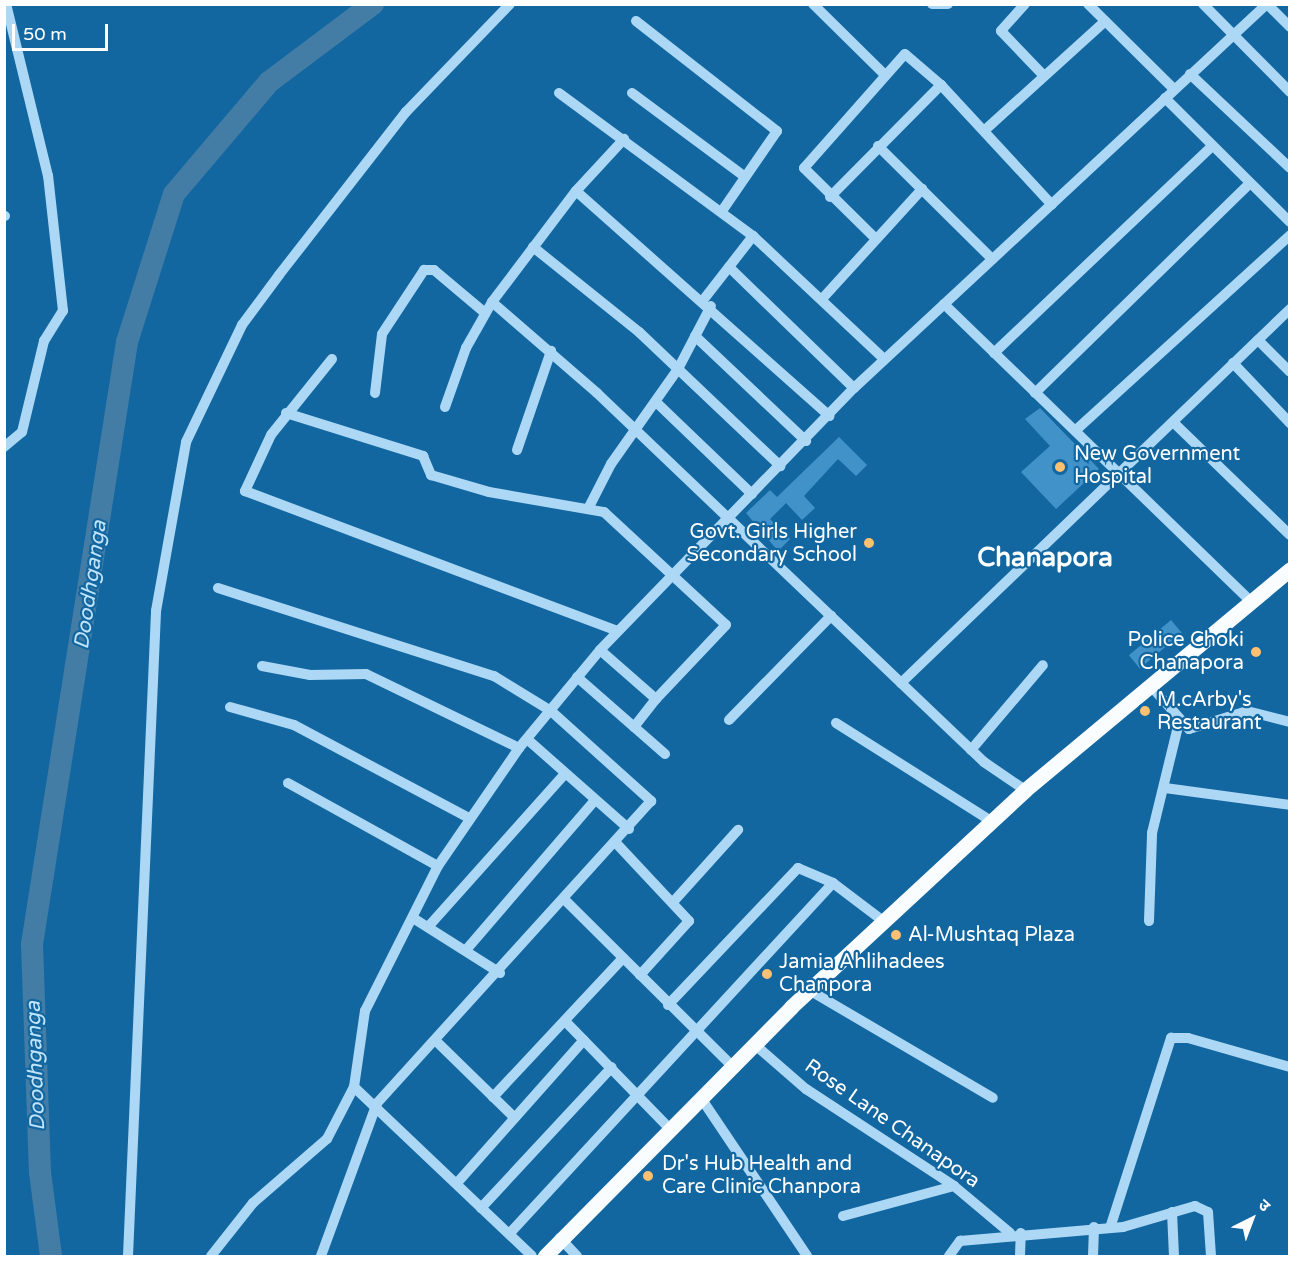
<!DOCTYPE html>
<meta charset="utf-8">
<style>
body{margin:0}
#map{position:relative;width:1294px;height:1261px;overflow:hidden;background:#1367a1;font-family:"Varela Round","Noto Sans Devanagari",sans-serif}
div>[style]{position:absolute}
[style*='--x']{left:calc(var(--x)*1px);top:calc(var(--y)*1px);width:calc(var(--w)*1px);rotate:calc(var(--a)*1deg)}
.river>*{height:22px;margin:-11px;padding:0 11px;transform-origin:11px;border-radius:11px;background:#437da5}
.building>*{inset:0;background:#4092c9;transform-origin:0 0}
.minor>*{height:10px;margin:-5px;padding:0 5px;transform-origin:5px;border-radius:5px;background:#acd8f5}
.major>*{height:15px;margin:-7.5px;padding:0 7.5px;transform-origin:7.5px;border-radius:7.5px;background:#fafdff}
.dots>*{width:16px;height:16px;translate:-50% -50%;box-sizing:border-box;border:3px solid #1367a1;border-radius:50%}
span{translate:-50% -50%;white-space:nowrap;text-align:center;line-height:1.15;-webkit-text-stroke:4.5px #1367a1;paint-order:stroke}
.poi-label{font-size:20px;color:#fff}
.left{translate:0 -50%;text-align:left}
.right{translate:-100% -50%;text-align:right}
.street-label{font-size:20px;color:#fff}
.water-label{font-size:21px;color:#c0e4fb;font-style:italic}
.district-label{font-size:26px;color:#fff;font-weight:700}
.frame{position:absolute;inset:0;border:6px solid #fff;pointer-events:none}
.north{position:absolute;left:1222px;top:1189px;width:60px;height:60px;-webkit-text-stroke:4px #1367a1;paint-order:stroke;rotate:42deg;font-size:16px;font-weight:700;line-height:24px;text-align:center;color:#fff}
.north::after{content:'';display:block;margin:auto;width:21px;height:27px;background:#fff;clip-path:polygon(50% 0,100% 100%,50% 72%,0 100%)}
.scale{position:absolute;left:12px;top:24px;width:96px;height:27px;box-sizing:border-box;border:3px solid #fff;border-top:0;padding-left:8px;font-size:18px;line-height:21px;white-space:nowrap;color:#fff;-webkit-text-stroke:4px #1367a1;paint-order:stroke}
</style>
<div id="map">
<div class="river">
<i style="--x:51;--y:1256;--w:84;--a:-97.5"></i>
<i style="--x:40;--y:1173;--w:229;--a:-92"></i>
<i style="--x:32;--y:944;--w:609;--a:-81.03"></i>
<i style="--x:127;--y:342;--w:155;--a:-72.4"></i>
<i style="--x:174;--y:194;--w:147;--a:-49.7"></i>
<i style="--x:269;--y:82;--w:130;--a:-36.9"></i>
</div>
<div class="building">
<i style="clip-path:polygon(1040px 408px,1099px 469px,1056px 509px,1021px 472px,1050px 446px,1025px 419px)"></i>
<i style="clip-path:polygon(839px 437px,867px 465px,856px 476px,838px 459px,804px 496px,815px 508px,802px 520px,786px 503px,770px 519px,790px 539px,778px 551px,746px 513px,770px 490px,777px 497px)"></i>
<i style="left:1171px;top:620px;width:17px;height:55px;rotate:50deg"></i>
</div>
<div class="minor">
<i style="--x:813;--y:4;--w:98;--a:44.6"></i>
<i style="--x:932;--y:4;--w:16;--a:0"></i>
<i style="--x:1025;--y:4;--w:36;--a:132"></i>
<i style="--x:1001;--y:31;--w:62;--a:46.3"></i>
<i style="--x:1088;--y:4;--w:121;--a:44.7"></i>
<i style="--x:1203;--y:4;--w:124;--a:45.3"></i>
<i style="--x:1267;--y:4;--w:33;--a:45"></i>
<i style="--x:636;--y:21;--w:179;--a:38"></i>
<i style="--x:777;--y:131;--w:97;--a:124.5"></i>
<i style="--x:1190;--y:74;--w:137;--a:43.2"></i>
<i style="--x:559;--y:93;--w:241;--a:36.4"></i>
<i style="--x:753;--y:236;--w:180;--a:43.2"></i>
<i style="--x:632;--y:93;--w:141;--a:36.6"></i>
<i style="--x:1165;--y:98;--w:176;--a:44.8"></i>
<i style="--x:985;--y:130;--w:162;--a:-42.2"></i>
<i style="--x:878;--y:146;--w:161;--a:44.7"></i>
<i style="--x:576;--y:191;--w:339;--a:41.6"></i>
<i style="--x:830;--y:197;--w:158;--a:-45.3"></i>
<i style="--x:4;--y:216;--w:1;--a:0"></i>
<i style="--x:876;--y:239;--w:101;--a:-135.4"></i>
<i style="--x:804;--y:168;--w:152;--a:-48.5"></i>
<i style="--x:905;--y:54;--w:48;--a:40.7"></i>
<i style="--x:941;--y:85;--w:163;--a:47.2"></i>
<i style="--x:533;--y:247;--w:136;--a:38.7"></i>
<i style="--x:639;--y:332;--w:195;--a:43.5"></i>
<i style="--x:729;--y:267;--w:174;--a:44.1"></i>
<i style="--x:704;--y:299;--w:80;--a:-52.1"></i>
<i style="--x:822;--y:299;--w:149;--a:-47.7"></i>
<i style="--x:492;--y:302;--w:139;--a:40.9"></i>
<i style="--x:597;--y:393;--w:535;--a:43.64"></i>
<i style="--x:984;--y:762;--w:50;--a:34.3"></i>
<i style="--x:944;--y:304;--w:428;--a:44.1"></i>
<i style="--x:695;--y:336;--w:153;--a:43.4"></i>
<i style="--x:1258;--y:340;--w:45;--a:45"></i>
<i style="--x:994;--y:353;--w:301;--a:-43.5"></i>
<i style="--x:332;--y:359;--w:97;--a:128.8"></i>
<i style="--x:271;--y:435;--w:62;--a:114.9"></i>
<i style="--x:245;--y:491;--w:397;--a:20.6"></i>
<i style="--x:1233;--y:363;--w:83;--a:46.5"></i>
<i style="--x:375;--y:393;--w:59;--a:-83.2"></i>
<i style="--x:382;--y:334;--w:77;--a:-56.7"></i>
<i style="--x:424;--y:270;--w:10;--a:0"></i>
<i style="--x:434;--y:270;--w:67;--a:40.1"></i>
<i style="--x:1035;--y:393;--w:299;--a:-44.3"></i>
<i style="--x:656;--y:402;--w:133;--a:43.8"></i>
<i style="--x:445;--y:407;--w:63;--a:-70.4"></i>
<i style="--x:466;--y:348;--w:53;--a:-60.5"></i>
<i style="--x:492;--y:302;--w:139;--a:-52.9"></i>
<i style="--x:576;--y:191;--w:71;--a:-47.3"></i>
<i style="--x:286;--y:413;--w:144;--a:17.4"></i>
<i style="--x:423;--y:456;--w:21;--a:67"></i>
<i style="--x:431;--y:475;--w:60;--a:16.3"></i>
<i style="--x:489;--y:492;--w:117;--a:9.9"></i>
<i style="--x:604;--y:512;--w:166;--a:42.8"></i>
<i style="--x:726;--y:625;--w:102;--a:133.4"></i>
<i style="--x:656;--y:699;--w:74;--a:-138.8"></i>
<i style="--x:1174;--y:423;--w:161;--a:44"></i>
<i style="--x:1076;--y:430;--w:290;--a:-42.3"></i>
<i style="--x:4;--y:447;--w:23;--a:-40"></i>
<i style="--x:22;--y:432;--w:94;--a:-76.4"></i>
<i style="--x:44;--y:341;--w:36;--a:-58"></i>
<i style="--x:63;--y:311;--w:136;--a:-96.3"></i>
<i style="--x:48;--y:176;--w:177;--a:-103.7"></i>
<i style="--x:517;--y:450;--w:105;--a:-71"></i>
<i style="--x:589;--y:507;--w:48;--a:-62.9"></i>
<i style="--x:611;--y:464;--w:116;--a:-54.8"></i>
<i style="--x:678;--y:369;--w:71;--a:-62.4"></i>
<i style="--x:218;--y:588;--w:290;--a:17.7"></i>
<i style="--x:494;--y:676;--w:67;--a:31.6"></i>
<i style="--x:551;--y:711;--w:135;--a:42"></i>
<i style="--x:651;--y:801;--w:408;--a:132.2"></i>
<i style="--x:377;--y:1103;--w:163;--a:110.1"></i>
<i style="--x:262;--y:666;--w:49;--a:10.6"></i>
<i style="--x:310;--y:675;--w:56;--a:-1"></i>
<i style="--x:366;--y:674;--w:170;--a:25.8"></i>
<i style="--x:577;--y:677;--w:117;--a:41.2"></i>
<i style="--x:901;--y:683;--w:540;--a:-43.87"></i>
<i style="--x:1150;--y:685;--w:59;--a:48.4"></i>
<i style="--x:1189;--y:729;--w:61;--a:-17.2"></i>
<i style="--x:1247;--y:711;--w:44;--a:14.3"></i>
<i style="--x:230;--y:707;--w:66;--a:15.7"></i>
<i style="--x:294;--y:725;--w:198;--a:28"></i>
<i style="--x:729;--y:720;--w:146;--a:-45.6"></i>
<i style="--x:836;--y:723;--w:183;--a:32.3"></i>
<i style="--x:634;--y:727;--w:36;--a:-52"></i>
<i style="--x:527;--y:739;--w:136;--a:41.4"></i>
<i style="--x:971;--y:750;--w:111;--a:-49.7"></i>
<i style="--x:288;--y:783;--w:171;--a:29"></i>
<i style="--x:1165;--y:788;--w:126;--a:7.7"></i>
<i style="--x:616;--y:843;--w:107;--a:46.9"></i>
<i style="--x:689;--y:921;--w:73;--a:132.2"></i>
<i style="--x:566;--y:901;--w:234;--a:44.8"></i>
<i style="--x:674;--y:901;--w:96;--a:-48"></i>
<i style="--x:413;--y:918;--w:103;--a:32.3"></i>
<i style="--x:1149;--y:921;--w:88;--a:-88"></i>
<i style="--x:1152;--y:833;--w:114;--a:-76.3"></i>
<i style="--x:428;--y:927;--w:205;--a:-48.2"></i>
<i style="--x:466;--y:950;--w:198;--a:-49.3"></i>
<i style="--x:809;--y:990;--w:213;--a:30.4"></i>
<i style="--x:668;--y:1005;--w:189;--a:-46.5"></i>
<i style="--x:798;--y:868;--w:38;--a:23"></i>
<i style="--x:833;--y:883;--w:63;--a:37.2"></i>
<i style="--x:565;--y:1021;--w:152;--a:45.8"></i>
<i style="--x:436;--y:1041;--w:110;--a:44.3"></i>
<i style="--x:754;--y:1044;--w:69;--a:40.9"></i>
<i style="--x:806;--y:1089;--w:177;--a:33.2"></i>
<i style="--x:954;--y:1186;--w:73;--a:40"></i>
<i style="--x:354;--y:1087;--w:245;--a:43.5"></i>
<i style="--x:493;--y:1097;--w:190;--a:-46.9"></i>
<i style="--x:701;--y:1098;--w:190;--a:56.1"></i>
<i style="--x:457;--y:1183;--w:191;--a:-48.4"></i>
<i style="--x:481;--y:1208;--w:192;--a:-47.1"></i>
<i style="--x:1172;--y:1212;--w:44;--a:87.4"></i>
<i style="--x:843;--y:1216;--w:115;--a:-15.1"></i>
<i style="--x:1110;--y:1228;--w:200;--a:-72.2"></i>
<i style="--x:1171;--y:1038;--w:17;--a:0"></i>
<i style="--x:1188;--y:1038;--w:106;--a:15.9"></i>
<i style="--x:510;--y:1233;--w:476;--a:-47.3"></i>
<i style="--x:560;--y:1238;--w:25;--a:47"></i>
<i style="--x:128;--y:1256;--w:646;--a:-87.51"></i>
<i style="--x:156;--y:611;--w:172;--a:-79.9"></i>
<i style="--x:186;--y:442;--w:130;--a:-64.4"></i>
<i style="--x:242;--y:325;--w:62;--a:-53.5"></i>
<i style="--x:279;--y:275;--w:207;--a:-52.1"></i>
<i style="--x:406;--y:112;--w:150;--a:-46.1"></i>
<i style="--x:211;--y:1256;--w:68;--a:-51.6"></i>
<i style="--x:253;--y:1203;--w:98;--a:-40.9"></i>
<i style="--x:327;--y:1139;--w:59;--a:-62.6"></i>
<i style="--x:354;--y:1087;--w:77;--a:-81.8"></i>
<i style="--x:365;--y:1011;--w:162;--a:-63.3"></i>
<i style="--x:438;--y:866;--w:143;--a:-55.5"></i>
<i style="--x:519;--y:748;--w:127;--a:-50.4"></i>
<i style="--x:600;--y:650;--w:365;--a:-45.9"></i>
<i style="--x:854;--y:388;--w:564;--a:-42.92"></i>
<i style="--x:949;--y:1256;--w:19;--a:-54"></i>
<i style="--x:960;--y:1241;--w:164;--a:-4.9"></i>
<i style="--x:1123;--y:1227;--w:75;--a:-16.3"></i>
<i style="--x:1195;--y:1206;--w:14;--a:25"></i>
<i style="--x:1208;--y:1212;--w:44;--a:86.1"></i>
<i style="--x:1020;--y:1256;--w:23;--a:-88"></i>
<i style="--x:1093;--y:1256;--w:29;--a:-88"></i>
</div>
<div class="major">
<i style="--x:545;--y:1256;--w:350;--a:-45.3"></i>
<i style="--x:791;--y:1007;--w:319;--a:-42.8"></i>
<i style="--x:1025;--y:790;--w:345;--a:-39.8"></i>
</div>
<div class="dots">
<i style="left:1060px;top:467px;background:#ffc070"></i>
<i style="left:869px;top:543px;background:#ffc070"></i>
<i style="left:1256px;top:652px;background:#ffc070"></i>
<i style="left:1145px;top:711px;background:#ffc070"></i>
<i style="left:896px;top:935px;background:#ffc070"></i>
<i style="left:767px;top:974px;background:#ffc070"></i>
<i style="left:648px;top:1176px;background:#ffc070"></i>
</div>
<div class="poi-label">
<span class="left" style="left:1074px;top:466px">New Government<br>Hospital</span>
<span class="right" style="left:857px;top:544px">Govt. Girls Higher<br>Secondary School</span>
<span class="right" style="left:1244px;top:652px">Police Choki<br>Chanapora</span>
<span class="left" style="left:1157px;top:712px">M.cArby's<br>Restaurant</span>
<span class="left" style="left:908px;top:935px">Al-Mushtaq Plaza</span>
<span class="left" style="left:779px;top:974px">Jamia Ahlihadees<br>Chanpora</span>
<span class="left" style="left:662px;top:1176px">Dr's Hub Health and<br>Care Clinic Chanpora</span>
</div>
<div class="street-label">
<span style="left:892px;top:1124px;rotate:35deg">Rose Lane Chanapora</span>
</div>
<div class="water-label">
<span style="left:91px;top:585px;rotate:-82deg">Doodhganga</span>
<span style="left:36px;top:1066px;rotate:-92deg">Doodhganga</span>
</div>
<div class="district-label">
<span style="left:1045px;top:558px">Chanapora</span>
</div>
<div class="frame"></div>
<div class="north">उ</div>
<div class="scale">50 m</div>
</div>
